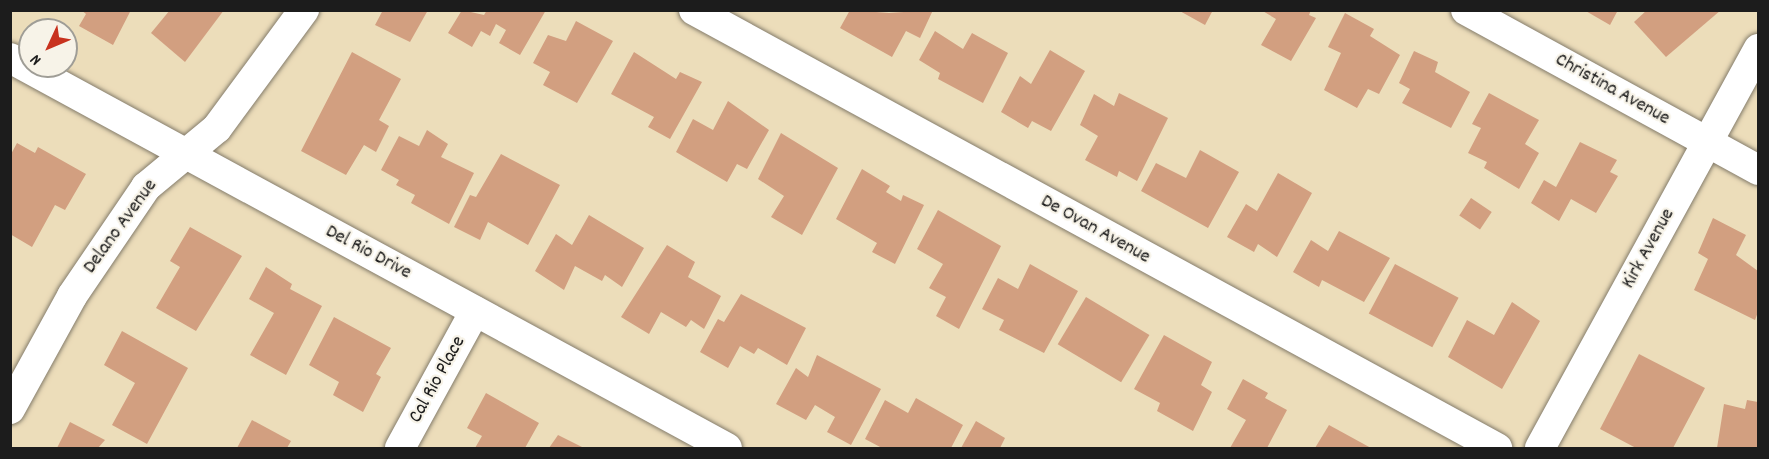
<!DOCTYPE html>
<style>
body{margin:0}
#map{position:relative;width:1769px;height:459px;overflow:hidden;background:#ecddba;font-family:Dekko,sans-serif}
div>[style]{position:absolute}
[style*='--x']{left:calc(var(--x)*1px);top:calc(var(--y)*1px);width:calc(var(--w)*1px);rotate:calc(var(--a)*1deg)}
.building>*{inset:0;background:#d29f80;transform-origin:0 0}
.roads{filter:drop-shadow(0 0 2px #847c6b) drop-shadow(0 0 2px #847c6b)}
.minor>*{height:30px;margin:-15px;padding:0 15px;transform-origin:15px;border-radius:15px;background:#fff}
span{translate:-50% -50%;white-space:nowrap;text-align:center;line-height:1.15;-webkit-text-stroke:4.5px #f7f3e8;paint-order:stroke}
.street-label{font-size:20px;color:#1c1c1c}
.frame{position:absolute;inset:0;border:12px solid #1c1c1c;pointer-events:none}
.north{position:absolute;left:18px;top:18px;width:60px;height:60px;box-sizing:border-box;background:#f7f3e8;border:2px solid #9f9d96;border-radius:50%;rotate:226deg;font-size:16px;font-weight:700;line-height:24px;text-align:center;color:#1c1c1c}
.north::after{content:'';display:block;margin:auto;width:21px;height:27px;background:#c8321e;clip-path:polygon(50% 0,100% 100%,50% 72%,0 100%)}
</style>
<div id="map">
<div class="building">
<i style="clip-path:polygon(81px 10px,131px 10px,113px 45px,79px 26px,86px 14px)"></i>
<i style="clip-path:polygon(170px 10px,224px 10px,185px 62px,151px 33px)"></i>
<i style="clip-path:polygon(383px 10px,428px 10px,410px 42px,375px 25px)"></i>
<i style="clip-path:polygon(462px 10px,484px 15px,487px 10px,546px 10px,520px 55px,499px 43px,506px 30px,496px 24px,490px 36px,481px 31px,472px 47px,448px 33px)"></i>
<i style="clip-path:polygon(850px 10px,889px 13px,933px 10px,920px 38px,906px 31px,892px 57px,840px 28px)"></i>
<i style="clip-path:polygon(1178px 10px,1213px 10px,1205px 25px)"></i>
<i style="clip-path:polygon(1261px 10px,1311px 10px,1309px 15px,1316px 18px,1291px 61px,1261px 45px,1276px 19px)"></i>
<i style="clip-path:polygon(1584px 10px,1618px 10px,1610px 25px)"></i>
<i style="clip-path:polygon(1647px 10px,1721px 10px,1666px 57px,1634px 22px)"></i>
<i style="clip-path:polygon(1345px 13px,1374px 29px,1370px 36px,1400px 55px,1379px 94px,1368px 89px,1357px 108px,1324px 90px,1341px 53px,1328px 47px)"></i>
<i style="clip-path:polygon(576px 21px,613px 41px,577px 103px,543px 85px,550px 72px,533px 63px,548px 35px,566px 41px)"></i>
<i style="clip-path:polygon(935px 31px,963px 49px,972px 33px,1008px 53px,983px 103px,938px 79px,940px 73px,919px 60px)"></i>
<i style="clip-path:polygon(1050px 50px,1085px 71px,1051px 131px,1032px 121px,1028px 128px,1001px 112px,1020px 76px,1031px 84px)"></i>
<i style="clip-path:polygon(1414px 51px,1438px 62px,1435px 72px,1470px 92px,1451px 128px,1402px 103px,1410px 89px,1399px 83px)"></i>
<i style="clip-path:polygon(352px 52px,401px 79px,379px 120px,389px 126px,376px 152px,364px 145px,346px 175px,301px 151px)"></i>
<i style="clip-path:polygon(634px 52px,676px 79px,680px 72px,702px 82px,670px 139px,648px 127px,654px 117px,611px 94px)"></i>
<i style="clip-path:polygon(1119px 93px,1168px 118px,1137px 181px,1119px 171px,1117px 177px,1085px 160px,1098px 136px,1080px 125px,1094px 94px,1114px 106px)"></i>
<i style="clip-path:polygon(1489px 93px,1539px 120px,1525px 144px,1539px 153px,1519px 189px,1484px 168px,1487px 162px,1468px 153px,1481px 128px,1472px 124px)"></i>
<i style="clip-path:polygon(728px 101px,769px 130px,747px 169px,737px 164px,727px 182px,676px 152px,693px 119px,713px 130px)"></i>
<i style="clip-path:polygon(427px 130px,448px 144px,441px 157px,474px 173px,449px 224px,411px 203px,415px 195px,396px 185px,399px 180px,381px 170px,399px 136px,419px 146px)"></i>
<i style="clip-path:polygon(781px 133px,838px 168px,802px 235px,771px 217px,784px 196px,758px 179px)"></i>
<i style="clip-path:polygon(1580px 142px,1617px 160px,1610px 172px,1618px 176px,1596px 213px,1571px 199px,1559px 221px,1531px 203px,1544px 180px,1556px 187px)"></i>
<i style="clip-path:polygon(17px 143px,35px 153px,38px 147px,86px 174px,65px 210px,55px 205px,32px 247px,10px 234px,10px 156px)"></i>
<i style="clip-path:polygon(1200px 150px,1239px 172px,1208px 228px,1141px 191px,1156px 163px,1186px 178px)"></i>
<i style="clip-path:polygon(501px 154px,560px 185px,528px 245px,488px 222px,480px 240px,454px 227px,470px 195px,476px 197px)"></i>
<i style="clip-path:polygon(862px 169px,890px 186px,886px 192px,901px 201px,903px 195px,924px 205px,895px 264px,872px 252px,877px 243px,836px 219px)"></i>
<i style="clip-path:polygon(1278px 173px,1312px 193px,1277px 257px,1258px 244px,1254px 252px,1227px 237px,1246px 204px,1257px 211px)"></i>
<i style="left:1471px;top:198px;width:25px;height:21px;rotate:34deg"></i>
<i style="clip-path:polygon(938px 210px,1001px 246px,959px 329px,936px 316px,946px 297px,929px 288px,943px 264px,917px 249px)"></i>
<i style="clip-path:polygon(589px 215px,644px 248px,622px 287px,605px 275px,602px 281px,575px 266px,564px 290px,535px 271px,556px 234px,572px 245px)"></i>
<i style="clip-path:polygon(1713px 218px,1746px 235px,1736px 255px,1758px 271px,1758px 312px,1755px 320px,1694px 290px,1708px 259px,1698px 253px)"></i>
<i style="clip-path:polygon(190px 227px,242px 256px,196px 331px,156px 308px,180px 267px,170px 261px)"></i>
<i style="clip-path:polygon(1339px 231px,1390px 258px,1364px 302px,1322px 280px,1319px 287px,1293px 272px,1311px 240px,1328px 251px)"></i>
<i style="clip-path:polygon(667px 245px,695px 262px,688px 277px,721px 296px,704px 329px,691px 320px,686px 327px,661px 312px,649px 334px,621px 317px)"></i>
<i style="clip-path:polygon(1030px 264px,1078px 291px,1044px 353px,999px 330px,1004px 320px,982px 309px,998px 278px,1018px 289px)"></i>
<i style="left:1395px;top:264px;width:72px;height:56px;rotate:28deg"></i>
<i style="clip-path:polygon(266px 267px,292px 284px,290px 289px,322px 306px,286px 375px,250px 355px,274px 313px,249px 299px)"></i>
<i style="clip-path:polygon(741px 294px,806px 328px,787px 365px,758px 348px,754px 354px,740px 346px,728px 368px,700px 352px,718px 319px,724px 322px)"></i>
<i style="left:1086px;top:297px;width:74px;height:55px;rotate:31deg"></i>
<i style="clip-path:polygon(1512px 302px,1540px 321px,1502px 389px,1448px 357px,1467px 320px,1494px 335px)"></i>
<i style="clip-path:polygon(334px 317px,391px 348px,376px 374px,381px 377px,363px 412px,333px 395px,339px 382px,309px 365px)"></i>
<i style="clip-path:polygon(122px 331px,188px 368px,147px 444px,112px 425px,135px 383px,104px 365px)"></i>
<i style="clip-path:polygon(1164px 335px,1212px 362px,1201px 385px,1212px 392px,1193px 431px,1157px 411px,1160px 403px,1134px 389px)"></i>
<i style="clip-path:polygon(1639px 354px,1705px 388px,1673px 448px,1636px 448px,1600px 429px)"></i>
<i style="clip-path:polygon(817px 355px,881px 389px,851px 445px,827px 432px,835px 417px,815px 405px,806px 420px,776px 404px,796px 368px,808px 377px)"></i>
<i style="clip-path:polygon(1243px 379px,1268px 393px,1265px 398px,1287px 410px,1267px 448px,1230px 448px,1246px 420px,1227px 409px)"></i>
<i style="clip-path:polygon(486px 393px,539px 423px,525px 448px,475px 448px,482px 436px,467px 428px)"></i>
<i style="clip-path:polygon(916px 398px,963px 425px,951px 448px,882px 448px,865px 439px,885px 400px,908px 413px)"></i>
<i style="clip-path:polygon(1747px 400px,1758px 402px,1758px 448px,1717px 448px,1724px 404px,1745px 409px)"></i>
<i style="clip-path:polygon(252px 420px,291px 441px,287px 448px,237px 448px)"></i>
<i style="clip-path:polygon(976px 421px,1005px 438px,1000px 448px,961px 448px)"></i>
<i style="clip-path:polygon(70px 422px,105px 440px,98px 448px,57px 448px)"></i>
<i style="clip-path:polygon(1329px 425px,1371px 448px,1315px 448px)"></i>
<i style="clip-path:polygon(558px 435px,584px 448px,549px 448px)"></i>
</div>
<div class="roads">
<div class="minor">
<i style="--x:694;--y:10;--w:915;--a:28.61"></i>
<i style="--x:1466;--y:10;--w:333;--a:28.7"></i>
<i style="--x:10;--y:58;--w:816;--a:28.54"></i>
<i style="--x:10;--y:409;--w:129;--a:-61.2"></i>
<i style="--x:72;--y:296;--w:132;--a:-55.8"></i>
<i style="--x:146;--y:187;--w:92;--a:-39.7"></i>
<i style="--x:217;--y:128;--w:147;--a:-53.6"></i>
<i style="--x:400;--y:448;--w:156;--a:-61.3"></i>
<i style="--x:1540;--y:448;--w:455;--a:-61.3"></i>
</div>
</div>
<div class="street-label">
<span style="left:1612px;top:90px;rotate:29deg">Christina Avenue</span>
<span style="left:121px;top:227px;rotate:-54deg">Delano Avenue</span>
<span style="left:1095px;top:230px;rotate:29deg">De Ovan Avenue</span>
<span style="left:1649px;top:249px;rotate:-61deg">Kirk Avenue</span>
<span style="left:368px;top:253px;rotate:28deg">Del Rio Drive</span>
<span style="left:438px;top:380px;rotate:-61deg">Cal Rio Place</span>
</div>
<div class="frame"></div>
<div class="north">N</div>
</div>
